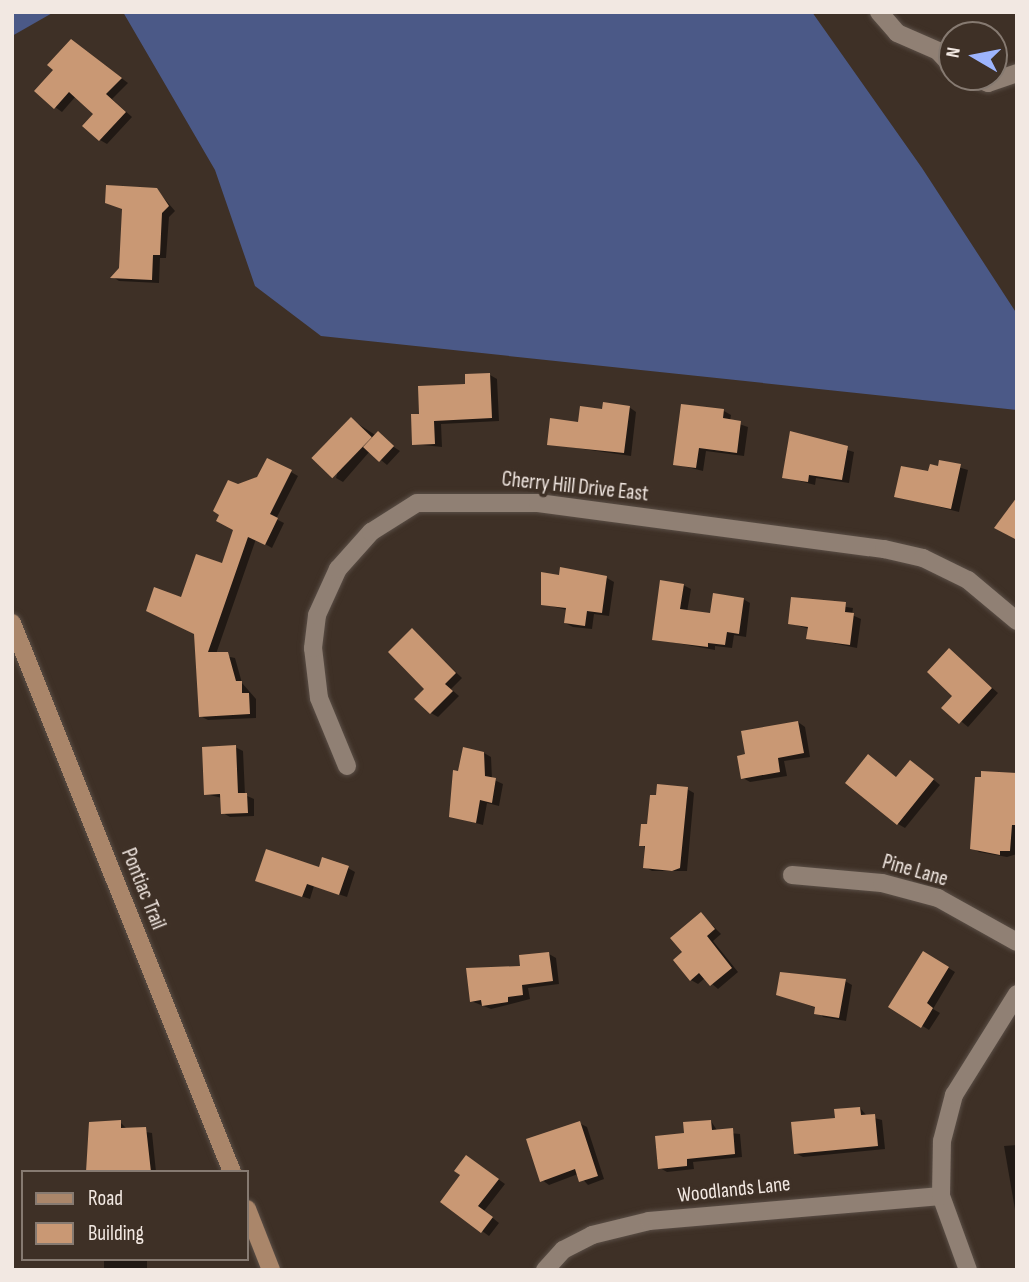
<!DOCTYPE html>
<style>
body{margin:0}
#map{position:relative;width:1029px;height:1282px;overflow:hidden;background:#3e3026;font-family:"Sofia Sans Condensed",sans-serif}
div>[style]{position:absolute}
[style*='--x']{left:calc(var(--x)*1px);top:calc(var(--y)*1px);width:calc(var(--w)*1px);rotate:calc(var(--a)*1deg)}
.forest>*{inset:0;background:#4b5987}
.shadow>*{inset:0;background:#0007;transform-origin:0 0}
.building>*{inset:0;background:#c99874;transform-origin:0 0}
.roads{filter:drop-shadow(0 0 2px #5a4e46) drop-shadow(0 0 2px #5a4e46)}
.street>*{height:18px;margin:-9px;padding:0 9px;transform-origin:9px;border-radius:9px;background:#908074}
.secondary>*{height:18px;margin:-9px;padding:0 9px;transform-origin:9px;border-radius:9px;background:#aa866a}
span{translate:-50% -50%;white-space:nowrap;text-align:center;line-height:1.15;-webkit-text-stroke:7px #3e3026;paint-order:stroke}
.street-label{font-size:21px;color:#f2e8e2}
.frame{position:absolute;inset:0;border:14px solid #f2e8e2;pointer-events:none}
.legend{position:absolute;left:21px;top:1170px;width:228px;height:91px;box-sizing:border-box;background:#3e3026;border:2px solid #867a71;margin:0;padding:9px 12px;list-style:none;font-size:21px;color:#f2e8e2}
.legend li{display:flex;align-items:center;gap:14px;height:35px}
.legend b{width:35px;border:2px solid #867a71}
.north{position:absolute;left:938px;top:21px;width:70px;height:70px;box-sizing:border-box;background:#3e3026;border:2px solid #867a71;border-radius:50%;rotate:280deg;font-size:19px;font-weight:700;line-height:28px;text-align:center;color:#f2e8e2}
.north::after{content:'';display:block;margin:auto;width:24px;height:32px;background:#9db4fd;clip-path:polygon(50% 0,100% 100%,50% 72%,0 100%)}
</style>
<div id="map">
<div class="forest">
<i style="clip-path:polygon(12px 12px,54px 12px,12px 36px)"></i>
<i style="clip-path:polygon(123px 12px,812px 12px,922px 168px,1017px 314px,1017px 410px,321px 336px,255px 286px,215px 170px)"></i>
</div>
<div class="shadow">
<i style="clip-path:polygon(72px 41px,128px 83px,112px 99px,132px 117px,107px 144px,100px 140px,95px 114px,76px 96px,62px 112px,55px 107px,55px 70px)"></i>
<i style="clip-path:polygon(157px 190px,175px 211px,169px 217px,166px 258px,160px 258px,159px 283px,119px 281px,113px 277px,121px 269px)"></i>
<i style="clip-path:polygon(490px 375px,497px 379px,499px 421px,441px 424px,442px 447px,413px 444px,420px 415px)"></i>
<i style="clip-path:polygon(629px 407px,636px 412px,631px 456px,549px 444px,604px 411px)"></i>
<i style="clip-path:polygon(724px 411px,731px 415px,730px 421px,748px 427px,744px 456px,706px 451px,703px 471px,675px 464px)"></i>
<i style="clip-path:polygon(352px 420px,400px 451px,387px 465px,370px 451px,343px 482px,336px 478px)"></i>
<i style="clip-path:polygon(791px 433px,854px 452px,849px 483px,816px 478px,815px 485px,784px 477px)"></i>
<i style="clip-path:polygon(941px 462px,968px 470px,959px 512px,896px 496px,939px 468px)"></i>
<i style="clip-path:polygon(291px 472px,298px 476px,276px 519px,284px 523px,272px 548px,256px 539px,216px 654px,235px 658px,242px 683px,256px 699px,256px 718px,208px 720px,200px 716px,196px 634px,182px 599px,223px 565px,235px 529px,237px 486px)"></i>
<i style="clip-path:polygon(607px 578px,614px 582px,609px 616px,594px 614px,592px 629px,573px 627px,565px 623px,567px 610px,543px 604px)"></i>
<i style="clip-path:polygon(683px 585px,691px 589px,687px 612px,712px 615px,743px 599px,750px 603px,746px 637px,734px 635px,732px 648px,715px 646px,715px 650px,654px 639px)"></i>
<i style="clip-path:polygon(793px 599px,853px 608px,852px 615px,861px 619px,857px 648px,807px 638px,809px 629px,789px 623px)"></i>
<i style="clip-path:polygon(412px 630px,462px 678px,451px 689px,459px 696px,438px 717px,431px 713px)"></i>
<i style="clip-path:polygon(949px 650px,998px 693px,968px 727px,944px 707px,955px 696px)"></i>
<i style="clip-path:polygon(798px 722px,805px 727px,810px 757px,784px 761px,787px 776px,750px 782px,743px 778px,747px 756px)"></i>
<i style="clip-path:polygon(235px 747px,243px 751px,245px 795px,254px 799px,254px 816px,230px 817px,223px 813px,222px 798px,206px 794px)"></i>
<i style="clip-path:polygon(484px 753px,491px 757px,492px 779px,503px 784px,499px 806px,487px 803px,483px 825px,450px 816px,459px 773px)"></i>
<i style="clip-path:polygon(917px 766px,940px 785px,905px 828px,898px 824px,897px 778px)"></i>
<i style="clip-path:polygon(1017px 775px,1017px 854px,1007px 857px,979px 852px,972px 848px)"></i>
<i style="clip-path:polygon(687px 789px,694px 793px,687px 871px,652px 871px,645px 867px,643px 825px,649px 826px)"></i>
<i style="clip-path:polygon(348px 868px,355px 872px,347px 897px,314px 886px,310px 899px,264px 884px,320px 869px)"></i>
<i style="clip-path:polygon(701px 914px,721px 934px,713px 941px,738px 972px,718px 989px,705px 978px,698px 984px,691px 980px,685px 952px)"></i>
<i style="clip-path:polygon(924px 953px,955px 972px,933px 1009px,940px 1013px,929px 1030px,891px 1006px)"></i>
<i style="clip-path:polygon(549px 954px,556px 958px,559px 984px,528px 988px,530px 999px,491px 1009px,471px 1001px)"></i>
<i style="clip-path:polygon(845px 981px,852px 985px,846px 1021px,823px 1017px,816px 1008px,778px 994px)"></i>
<i style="clip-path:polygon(860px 1108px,867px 1116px,882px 1120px,885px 1149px,803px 1157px,795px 1153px)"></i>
<i style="clip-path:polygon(711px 1121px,718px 1132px,740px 1134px,742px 1157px,693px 1162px,694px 1169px,667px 1172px,660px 1168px,686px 1135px)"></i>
<i style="clip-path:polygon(120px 1122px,127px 1129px,152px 1133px,156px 1172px,89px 1172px)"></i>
<i style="clip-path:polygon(579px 1123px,587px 1127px,604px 1179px,588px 1185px,578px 1174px,549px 1185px,542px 1180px)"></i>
<i style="clip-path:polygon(1017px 1145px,1017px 1221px,1004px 1146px)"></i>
<i style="clip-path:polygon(473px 1161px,505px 1184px,484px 1211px,499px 1223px,489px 1236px,442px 1202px)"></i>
<i style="left:104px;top:1259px;width:43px;height:11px"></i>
</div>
<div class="building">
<i style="clip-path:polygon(71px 39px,122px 78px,106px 94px,126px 112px,99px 141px,82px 126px,93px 114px,69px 92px,54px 109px,34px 91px,53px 70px,47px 65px)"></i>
<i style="clip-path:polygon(106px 185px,157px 188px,169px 206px,162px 213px,160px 255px,153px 255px,152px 280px,110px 278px,119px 268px,122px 209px,105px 203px)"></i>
<i style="clip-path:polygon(490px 373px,492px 418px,434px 421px,435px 444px,412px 445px,411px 414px,419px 414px,418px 386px,465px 384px,465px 374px)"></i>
<i style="clip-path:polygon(603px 402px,630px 406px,624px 453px,547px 445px,550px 418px,578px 422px,580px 406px,602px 409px)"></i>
<i style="clip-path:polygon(681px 404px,724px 409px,723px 418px,741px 421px,737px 453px,699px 448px,696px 468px,673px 465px)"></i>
<i style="left:351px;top:417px;width:29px;height:57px;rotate:44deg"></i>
<i style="left:378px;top:431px;width:22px;height:22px;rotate:43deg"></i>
<i style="clip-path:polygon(790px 431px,848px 446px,842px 480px,809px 475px,808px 482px,782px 478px)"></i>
<i style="clip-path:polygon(267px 458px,292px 470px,270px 514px,278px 518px,265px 545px,248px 537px,208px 652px,228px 652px,236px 681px,242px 681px,242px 693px,249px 693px,250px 714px,199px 717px,194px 634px,146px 611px,154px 587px,181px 597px,196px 554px,222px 563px,233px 530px,216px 521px,219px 515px,213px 511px,228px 480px,238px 484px,257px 477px)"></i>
<i style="clip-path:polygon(939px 460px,961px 464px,951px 509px,894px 497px,901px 466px,928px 471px,930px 464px,938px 466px)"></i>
<i style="clip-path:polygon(1017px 497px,1017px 540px,994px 528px)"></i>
<i style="clip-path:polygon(560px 567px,607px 576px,602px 613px,587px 611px,585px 626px,564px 623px,566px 608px,541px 605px,541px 572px,559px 575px)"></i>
<i style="clip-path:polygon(660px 580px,684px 584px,680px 609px,710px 613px,713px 593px,744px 598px,739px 634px,727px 632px,725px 645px,708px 643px,708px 647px,652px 640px)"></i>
<i style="clip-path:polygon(791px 597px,846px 602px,845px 612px,854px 613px,850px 645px,806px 639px,808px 627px,788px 624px)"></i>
<i style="clip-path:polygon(412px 628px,456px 673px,445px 684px,453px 691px,430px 714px,414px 699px,424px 689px,388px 652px)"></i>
<i style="clip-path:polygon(949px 648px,992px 688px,959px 724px,941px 708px,952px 696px,927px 672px)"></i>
<i style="clip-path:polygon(798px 721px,804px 753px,778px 758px,780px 772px,741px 779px,737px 756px,745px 754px,741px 731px)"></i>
<i style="clip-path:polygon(236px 745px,238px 793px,247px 793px,248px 813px,221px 814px,220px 794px,204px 795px,202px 747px)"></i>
<i style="clip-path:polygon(463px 747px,484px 752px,485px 776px,496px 778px,492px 803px,480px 800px,476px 823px,449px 817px,453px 770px,458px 771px)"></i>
<i style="clip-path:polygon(868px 754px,896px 777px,910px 760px,934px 779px,897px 825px,845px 783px)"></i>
<i style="clip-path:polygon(981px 771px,1017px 773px,1017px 825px,1012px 825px,1010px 851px,1000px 851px,1000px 855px,970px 849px,975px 777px,981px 777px)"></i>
<i style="clip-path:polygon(657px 784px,688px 787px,680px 868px,672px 871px,643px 868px,645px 846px,639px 846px,641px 824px,647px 824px,650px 795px,656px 795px)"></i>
<i style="clip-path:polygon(266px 849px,319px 867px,322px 857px,349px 866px,339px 895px,307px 884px,302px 897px,255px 881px)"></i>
<i style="clip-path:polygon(701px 912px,715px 929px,707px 936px,732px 968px,710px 986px,699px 973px,690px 981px,673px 960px,682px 952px,670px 938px)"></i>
<i style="clip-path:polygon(923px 951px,949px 967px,927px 1003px,933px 1008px,921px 1028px,888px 1007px)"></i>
<i style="clip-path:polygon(549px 952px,553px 981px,522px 985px,523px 995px,508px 997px,508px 1002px,482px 1006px,481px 1000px,470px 1002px,466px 968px,520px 966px,519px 955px)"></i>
<i style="clip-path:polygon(780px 972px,846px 979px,839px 1018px,814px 1014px,815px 1007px,776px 995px)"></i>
<i style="clip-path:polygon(860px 1107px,861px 1115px,875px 1114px,878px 1146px,794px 1154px,791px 1122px,835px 1118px,834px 1109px)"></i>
<i style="clip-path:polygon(121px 1120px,121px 1128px,146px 1127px,151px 1172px,86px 1172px,89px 1122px)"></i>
<i style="clip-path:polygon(711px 1120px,712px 1130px,733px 1128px,735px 1154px,687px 1159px,687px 1166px,658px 1169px,655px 1136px,684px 1133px,683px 1122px)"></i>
<i style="clip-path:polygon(580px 1121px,598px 1176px,579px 1182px,575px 1169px,540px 1182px,526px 1139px)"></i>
<i style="clip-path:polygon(466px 1155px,499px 1179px,478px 1206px,493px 1217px,481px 1233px,440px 1202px,460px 1175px,454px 1171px)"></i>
</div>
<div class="roads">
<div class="street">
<i style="--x:879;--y:12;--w:28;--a:49"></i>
<i style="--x:897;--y:33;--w:45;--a:23.7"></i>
<i style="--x:938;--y:51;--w:21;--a:47"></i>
<i style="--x:971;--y:77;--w:18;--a:19"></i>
<i style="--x:988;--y:83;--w:31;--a:-19"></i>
<i style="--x:347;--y:766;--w:74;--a:-112.4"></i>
<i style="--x:319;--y:698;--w:50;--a:-96.8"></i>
<i style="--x:313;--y:648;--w:33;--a:-83"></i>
<i style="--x:317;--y:615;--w:51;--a:-65.5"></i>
<i style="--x:338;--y:569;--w:50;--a:-48.3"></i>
<i style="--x:371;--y:532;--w:54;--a:-32.2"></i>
<i style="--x:417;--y:503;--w:121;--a:0"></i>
<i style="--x:538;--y:503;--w:349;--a:7.6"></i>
<i style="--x:884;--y:549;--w:40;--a:13"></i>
<i style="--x:923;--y:558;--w:50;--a:26.1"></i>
<i style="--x:968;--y:580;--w:64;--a:39.9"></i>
<i style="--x:792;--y:875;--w:90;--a:5.1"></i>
<i style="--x:882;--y:883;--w:58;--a:15"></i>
<i style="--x:938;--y:898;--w:90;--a:29.1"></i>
<i style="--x:545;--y:1270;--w:27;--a:-48"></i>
<i style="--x:563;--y:1250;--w:33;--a:-27"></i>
<i style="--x:592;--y:1235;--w:59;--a:-13.8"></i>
<i style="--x:649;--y:1221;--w:293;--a:-4.9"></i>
<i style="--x:968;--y:1270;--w:79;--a:-110"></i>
<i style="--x:941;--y:1196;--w:55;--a:-89"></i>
<i style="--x:942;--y:1141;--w:48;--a:-75.4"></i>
<i style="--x:954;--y:1095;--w:119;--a:-58"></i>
</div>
<div class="secondary">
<i style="--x:12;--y:623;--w:591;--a:68.16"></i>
<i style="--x:247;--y:1209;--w:66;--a:68.5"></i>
</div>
</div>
<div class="street-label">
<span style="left:575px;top:487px;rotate:6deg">Cherry Hill Drive East</span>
<span style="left:915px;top:871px;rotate:16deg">Pine Lane</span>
<span style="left:143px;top:889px;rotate:68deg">Pontiac Trail</span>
<span style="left:734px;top:1190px;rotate:-6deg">Woodlands Lane</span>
</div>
<div class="frame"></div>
<ul class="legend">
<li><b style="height:9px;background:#aa866a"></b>Road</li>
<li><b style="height:19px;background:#c99874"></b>Building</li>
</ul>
<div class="north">N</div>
</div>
